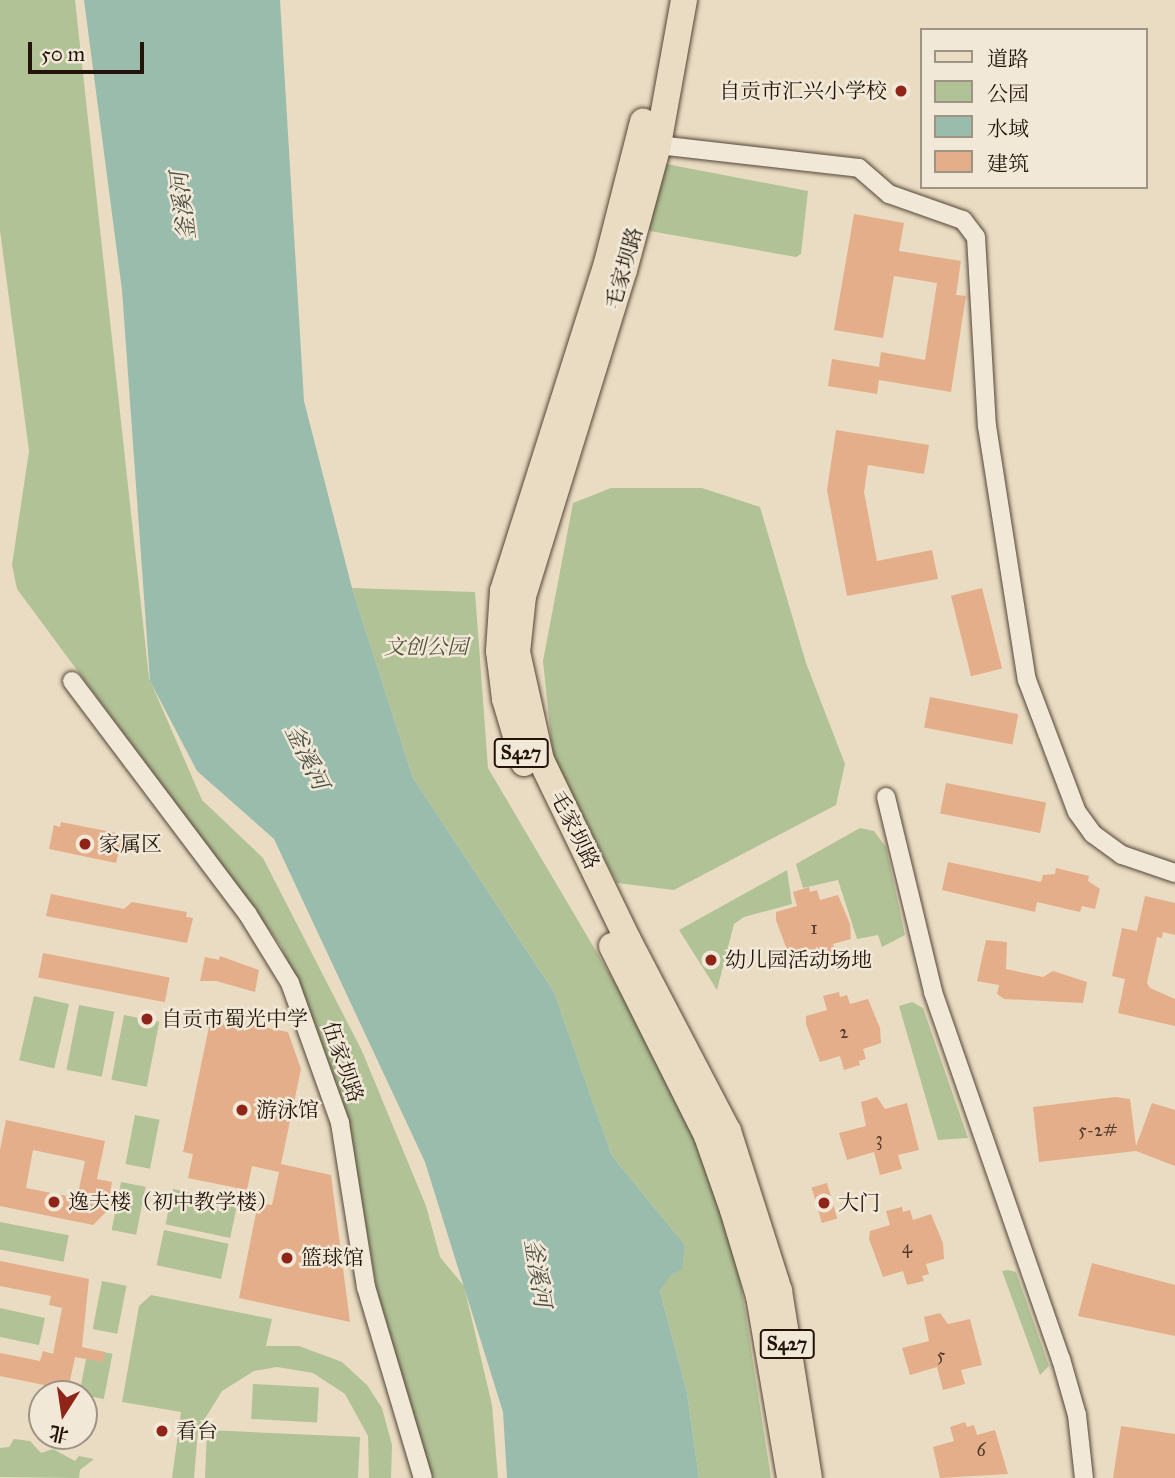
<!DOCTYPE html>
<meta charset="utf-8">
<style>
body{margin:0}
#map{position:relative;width:1175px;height:1478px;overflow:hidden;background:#eadcc2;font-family:"IM FELL Great Primer","Noto Serif SC",serif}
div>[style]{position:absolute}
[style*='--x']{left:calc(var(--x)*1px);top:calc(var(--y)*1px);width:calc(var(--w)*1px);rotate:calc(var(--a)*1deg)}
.green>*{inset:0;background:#b2c297;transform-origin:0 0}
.water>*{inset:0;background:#99bcad}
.building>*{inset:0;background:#e4ae8a;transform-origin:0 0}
.roads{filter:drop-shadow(0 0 2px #544638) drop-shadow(0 0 2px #544638)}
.street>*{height:18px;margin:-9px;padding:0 9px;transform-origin:9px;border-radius:9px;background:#f1e8d7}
.primary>*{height:26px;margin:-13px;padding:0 13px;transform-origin:13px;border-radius:13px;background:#eadcc2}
.dots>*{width:19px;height:19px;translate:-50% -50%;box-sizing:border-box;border:4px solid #f1e8d7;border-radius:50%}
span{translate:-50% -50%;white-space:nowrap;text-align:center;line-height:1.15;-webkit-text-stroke:5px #f1e8d7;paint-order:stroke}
.number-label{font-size:18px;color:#523a2a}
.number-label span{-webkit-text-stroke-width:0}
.shield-label span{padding:2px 5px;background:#f1e8d7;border:2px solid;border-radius:5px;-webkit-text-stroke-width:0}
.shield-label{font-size:19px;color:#22140a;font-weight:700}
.poi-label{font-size:21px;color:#22140a}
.right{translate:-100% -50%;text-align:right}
.left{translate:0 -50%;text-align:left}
.street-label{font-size:21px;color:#22140a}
.park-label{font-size:21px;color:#54513b;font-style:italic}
.water-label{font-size:23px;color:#4c4f43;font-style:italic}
.legend{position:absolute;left:920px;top:28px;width:228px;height:161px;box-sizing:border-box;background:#f1e8d7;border:2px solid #9e9385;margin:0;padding:9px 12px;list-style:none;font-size:21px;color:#22140a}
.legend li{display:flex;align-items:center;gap:14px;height:35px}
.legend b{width:35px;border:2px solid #9e9385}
.north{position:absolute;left:28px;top:1380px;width:70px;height:70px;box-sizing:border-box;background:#f1e8d7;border:2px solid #9e9385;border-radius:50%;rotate:192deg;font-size:19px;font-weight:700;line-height:28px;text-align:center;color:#22140a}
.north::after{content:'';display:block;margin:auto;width:24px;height:32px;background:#8f2418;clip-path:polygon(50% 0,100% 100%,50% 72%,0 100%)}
.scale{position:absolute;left:28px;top:42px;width:116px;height:32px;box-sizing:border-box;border:4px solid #22140a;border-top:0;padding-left:9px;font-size:21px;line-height:24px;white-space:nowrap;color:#22140a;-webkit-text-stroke:5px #f1e8d7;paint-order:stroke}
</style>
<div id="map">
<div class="green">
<i style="clip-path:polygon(0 0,75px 0,149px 678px,202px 800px,263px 858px,362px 1051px,426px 1206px,440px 1257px,464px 1286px,492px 1405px,498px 1478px,432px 1478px,379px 1302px,352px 1144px,322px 1046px,281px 946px,17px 589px,12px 565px,29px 451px,0 230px)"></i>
<i style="clip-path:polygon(666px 164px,808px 191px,801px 254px,796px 257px,650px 231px,647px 223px)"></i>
<i style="clip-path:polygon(611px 488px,702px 488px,760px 507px,806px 663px,845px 764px,836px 805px,674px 890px,617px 883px,553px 757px,543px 661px,573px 503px)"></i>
<i style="clip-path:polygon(352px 588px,475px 592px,488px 768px,635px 1017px,697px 1142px,725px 1216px,741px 1285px,771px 1478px,699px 1478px,687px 1393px,660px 1291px,685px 1245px,612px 1156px,554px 992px,413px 778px)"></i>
<i style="clip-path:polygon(860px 828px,874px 831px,886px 847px,905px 935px,882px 947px,878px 935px,857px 939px,838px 880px,803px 888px,796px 864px)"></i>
<i style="clip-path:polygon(787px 870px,792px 904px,744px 917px,734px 924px,717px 990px,679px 930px)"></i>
<i style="left:34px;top:996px;width:36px;height:66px;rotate:13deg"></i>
<i style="clip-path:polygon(912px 1002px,923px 1008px,968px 1138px,938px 1140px,899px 1006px)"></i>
<i style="left:79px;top:1005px;width:36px;height:66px;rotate:11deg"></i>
<i style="left:124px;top:1015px;width:36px;height:66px;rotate:11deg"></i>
<i style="left:135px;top:1115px;width:25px;height:50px;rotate:11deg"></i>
<i style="left:121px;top:1182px;width:25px;height:49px;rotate:11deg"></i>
<i style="left:173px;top:1189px;width:66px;height:36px;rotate:12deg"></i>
<i style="left:0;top:1222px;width:70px;height:27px;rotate:11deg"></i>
<i style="left:164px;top:1230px;width:66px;height:36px;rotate:12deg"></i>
<i style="clip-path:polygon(1008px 1270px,1016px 1272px,1049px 1366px,1040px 1375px,1002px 1271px)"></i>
<i style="left:102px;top:1281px;width:25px;height:49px;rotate:11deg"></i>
<i style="clip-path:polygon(151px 1295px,272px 1319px,266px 1346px,299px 1346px,342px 1362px,367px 1385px,382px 1408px,392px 1445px,391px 1478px,369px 1478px,368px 1436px,345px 1394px,313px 1373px,277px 1367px,254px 1371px,222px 1391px,198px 1430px,194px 1478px,172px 1478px,181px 1412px,122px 1402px,139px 1306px)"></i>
<i style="clip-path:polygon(0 1308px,45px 1318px,39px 1345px,0 1337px)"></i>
<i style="left:88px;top:1349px;width:25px;height:46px;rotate:11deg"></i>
<i style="left:253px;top:1384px;width:66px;height:35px;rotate:3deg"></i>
<i style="clip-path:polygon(207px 1430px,360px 1437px,358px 1478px,205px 1478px)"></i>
<i style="clip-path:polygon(14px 1439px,30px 1441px,41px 1453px,53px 1449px,75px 1461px,79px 1456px,94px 1459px,80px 1470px,79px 1478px,0 1477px,0 1448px,9px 1447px)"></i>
</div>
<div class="water">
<i style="clip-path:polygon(84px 0,280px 0,304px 401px,352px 588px,413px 778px,554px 992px,612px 1156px,685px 1245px,682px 1269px,670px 1276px,660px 1291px,687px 1393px,699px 1478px,507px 1478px,503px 1412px,425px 1162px,274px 839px,197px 771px,150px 681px,122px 290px)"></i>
</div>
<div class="building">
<i style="clip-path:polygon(854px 214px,904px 223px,899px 251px,961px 261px,956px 295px,966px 296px,951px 392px,879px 380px,877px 394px,828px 386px,832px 359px,879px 367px,881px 352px,925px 360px,937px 283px,894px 276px,883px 338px,834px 330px)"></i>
<i style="clip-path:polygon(836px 430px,929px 445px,924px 474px,868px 465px,864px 492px,877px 561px,932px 550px,938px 579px,847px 596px,827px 490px)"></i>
<i style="left:982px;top:588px;width:83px;height:32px;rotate:76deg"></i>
<i style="left:930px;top:697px;width:90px;height:31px;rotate:11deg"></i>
<i style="left:946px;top:783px;width:102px;height:31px;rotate:11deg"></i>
<i style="clip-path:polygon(61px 822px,116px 833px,115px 837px,122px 839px,116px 863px,49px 849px,54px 825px,60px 827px)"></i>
<i style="clip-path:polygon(948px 862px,1041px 882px,1043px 875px,1055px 874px,1056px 868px,1089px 876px,1088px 881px,1100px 889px,1095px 909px,1082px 906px,1080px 912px,1037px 902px,1035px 912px,942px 890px)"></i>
<i style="clip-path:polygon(809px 887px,810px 892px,817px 890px,820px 900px,838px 895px,850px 924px,851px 939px,833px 944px,836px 955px,829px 957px,830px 961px,814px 966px,810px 952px,790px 958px,776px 920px,776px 912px,797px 906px,793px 892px)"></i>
<i style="clip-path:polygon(51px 894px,124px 909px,132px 902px,187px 912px,186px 917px,193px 918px,187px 943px,46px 916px)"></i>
<i style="clip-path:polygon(1145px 896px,1175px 903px,1175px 935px,1163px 932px,1162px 938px,1157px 937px,1147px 983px,1150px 988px,1175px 999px,1175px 1026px,1118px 1013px,1125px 979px,1112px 976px,1122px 928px,1137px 931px)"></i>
<i style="clip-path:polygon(986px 940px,1007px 942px,1006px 969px,1043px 977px,1053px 971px,1087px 982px,1083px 1003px,1004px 999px,997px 994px,999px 985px,977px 981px)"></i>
<i style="left:43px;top:953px;width:129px;height:25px;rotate:11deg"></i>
<i style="clip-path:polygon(220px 956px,259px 970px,255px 992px,216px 981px,200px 981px,205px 957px,219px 960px)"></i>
<i style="clip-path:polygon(839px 992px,840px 997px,847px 995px,850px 1004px,868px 999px,880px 1028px,881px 1043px,863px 1049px,866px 1059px,859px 1061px,860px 1065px,844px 1070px,840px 1056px,820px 1062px,806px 1024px,806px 1016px,827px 1010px,823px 996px)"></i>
<i style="clip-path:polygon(211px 1017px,288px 1032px,301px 1069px,281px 1164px,331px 1175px,350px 1322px,239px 1298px,258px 1203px,272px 1205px,279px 1172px,252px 1166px,247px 1190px,188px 1178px,193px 1154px,183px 1152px)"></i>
<i style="clip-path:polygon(877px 1097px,885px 1109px,907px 1103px,919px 1150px,898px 1155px,902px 1169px,880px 1175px,874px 1152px,847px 1160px,839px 1133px,866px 1126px,861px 1102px)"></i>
<i style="clip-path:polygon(1115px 1097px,1130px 1099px,1136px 1146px,1152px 1103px,1175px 1110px,1175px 1166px,1136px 1151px,1039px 1162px,1033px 1107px)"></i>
<i style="clip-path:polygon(evenodd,6px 1120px,105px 1141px,97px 1179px,112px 1182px,107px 1211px,93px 1225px,0 1206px,0 1150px,6px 1120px,33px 1150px,85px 1161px,77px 1198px,26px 1188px,33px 1150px)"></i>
<i style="left:827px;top:1183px;width:37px;height:16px;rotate:74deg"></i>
<i style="clip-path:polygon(902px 1207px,903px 1212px,910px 1210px,913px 1220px,931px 1214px,943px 1243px,944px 1259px,926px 1264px,929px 1274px,922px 1276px,924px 1281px,907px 1285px,903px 1271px,883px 1277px,869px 1239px,870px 1231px,890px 1225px,886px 1211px)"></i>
<i style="clip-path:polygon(0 1261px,89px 1279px,82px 1347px,105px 1352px,103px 1362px,75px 1357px,68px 1390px,0 1376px,0 1353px,40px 1361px,43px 1351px,53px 1354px,62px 1308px,49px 1305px,51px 1296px,0 1286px)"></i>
<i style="clip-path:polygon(1092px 1263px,1175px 1285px,1175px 1336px,1078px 1316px)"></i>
<i style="clip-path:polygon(940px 1313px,948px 1324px,970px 1319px,982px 1365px,961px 1370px,965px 1384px,943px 1390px,937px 1367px,910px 1375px,902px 1348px,929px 1341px,924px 1317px)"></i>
<i style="clip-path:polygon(965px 1422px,967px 1427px,974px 1425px,977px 1435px,995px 1430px,1008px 1474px,940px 1478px,933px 1447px,954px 1441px,950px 1427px)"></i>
<i style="clip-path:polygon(1121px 1426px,1175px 1434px,1175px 1478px,1113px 1478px)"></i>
</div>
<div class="roads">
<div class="street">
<i style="--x:658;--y:145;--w:202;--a:6.5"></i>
<i style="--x:859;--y:168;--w:40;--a:41"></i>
<i style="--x:889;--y:194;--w:78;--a:19.4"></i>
<i style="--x:963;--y:220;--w:21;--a:53"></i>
<i style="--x:976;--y:237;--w:189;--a:86.7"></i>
<i style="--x:987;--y:426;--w:257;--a:81.1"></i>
<i style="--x:1027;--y:680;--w:141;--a:69.3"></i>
<i style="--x:1077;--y:812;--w:27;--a:54"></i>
<i style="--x:1093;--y:834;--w:36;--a:36"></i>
<i style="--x:1122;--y:855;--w:56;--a:18.8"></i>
<i style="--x:72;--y:681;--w:291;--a:53"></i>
<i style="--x:247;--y:913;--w:82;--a:58.4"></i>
<i style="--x:290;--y:983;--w:149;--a:70.3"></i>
<i style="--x:340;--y:1123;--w:166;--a:81"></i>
<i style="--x:366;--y:1287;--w:199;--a:73.4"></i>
<i style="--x:886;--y:797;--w:201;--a:76.4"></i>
<i style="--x:933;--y:992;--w:389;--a:70.8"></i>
<i style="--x:1061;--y:1359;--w:58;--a:74.1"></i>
<i style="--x:1077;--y:1415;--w:63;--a:83.7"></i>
</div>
<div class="primary">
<i style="--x:684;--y:0;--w:147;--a:100.2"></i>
<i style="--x:658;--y:145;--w:130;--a:105.2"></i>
<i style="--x:624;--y:270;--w:341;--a:107.2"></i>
<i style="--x:523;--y:596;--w:56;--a:96.1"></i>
<i style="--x:517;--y:652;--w:111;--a:77.5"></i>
<i style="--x:541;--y:760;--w:200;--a:64.2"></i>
<i style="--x:628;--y:940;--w:216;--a:62.4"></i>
<i style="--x:728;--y:1131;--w:168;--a:72.3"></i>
<i style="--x:779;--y:1291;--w:189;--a:80.9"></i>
<i style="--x:524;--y:763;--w:67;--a:-106.5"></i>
<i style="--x:505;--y:699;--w:48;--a:-97.1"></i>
<i style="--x:499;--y:651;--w:60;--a:-86.2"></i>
<i style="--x:503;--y:591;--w:344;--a:-72.4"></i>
<i style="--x:607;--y:263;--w:146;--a:-75.7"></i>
<i style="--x:612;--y:946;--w:212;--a:63.4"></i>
<i style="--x:707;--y:1136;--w:78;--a:70.6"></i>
<i style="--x:733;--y:1210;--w:90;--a:73.2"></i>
<i style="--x:759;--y:1296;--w:185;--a:80.3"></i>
</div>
</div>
<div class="dots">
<i style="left:901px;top:91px;background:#8f2418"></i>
<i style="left:85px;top:844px;background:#8f2418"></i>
<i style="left:711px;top:960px;background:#8f2418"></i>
<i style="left:147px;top:1019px;background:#8f2418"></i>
<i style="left:242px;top:1110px;background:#8f2418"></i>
<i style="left:54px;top:1202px;background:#8f2418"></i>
<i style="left:824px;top:1203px;background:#8f2418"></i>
<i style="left:287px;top:1258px;background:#8f2418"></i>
<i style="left:162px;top:1431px;background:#8f2418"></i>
</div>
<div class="number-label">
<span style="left:814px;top:928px">1</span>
<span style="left:844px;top:1032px">2</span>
<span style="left:1098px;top:1130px">5-2#</span>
<span style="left:879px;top:1139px">3</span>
<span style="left:907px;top:1247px">4</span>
<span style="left:941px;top:1355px">5</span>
<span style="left:981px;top:1450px">6</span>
</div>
<div class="shield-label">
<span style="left:521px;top:753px">S427</span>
<span style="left:787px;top:1344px">S427</span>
</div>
<div class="poi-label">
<span class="right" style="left:887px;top:91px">自贡市汇兴小学校</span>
<span class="left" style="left:99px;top:844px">家属区</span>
<span class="left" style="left:725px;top:960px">幼儿园活动场地</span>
<span class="left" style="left:161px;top:1019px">自贡市蜀光中学</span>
<span class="left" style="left:256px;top:1110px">游泳馆</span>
<span class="left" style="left:68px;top:1202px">逸夫楼（初中教学楼）</span>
<span class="left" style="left:838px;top:1203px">大门</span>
<span class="left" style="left:301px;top:1258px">篮球馆</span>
<span class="left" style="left:176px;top:1431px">看台</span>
</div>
<div class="street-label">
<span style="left:624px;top:268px;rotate:-74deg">毛家坝路</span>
<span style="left:575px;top:830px;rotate:64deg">毛家坝路</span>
<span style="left:343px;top:1062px;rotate:71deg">伍家坝路</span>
</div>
<div class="park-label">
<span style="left:426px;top:647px">文创公园</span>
</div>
<div class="water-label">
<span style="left:183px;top:206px;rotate:-97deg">釜溪河</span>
<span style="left:307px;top:757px;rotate:64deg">釜溪河</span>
<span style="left:538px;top:1273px;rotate:81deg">釜溪河</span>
</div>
<ul class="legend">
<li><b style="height:9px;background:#eadcc2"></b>道路</li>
<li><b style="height:19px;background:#b2c297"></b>公园</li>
<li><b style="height:19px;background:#99bcad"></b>水域</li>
<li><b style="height:19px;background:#e4ae8a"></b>建筑</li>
</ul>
<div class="north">北</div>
<div class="scale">50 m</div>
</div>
